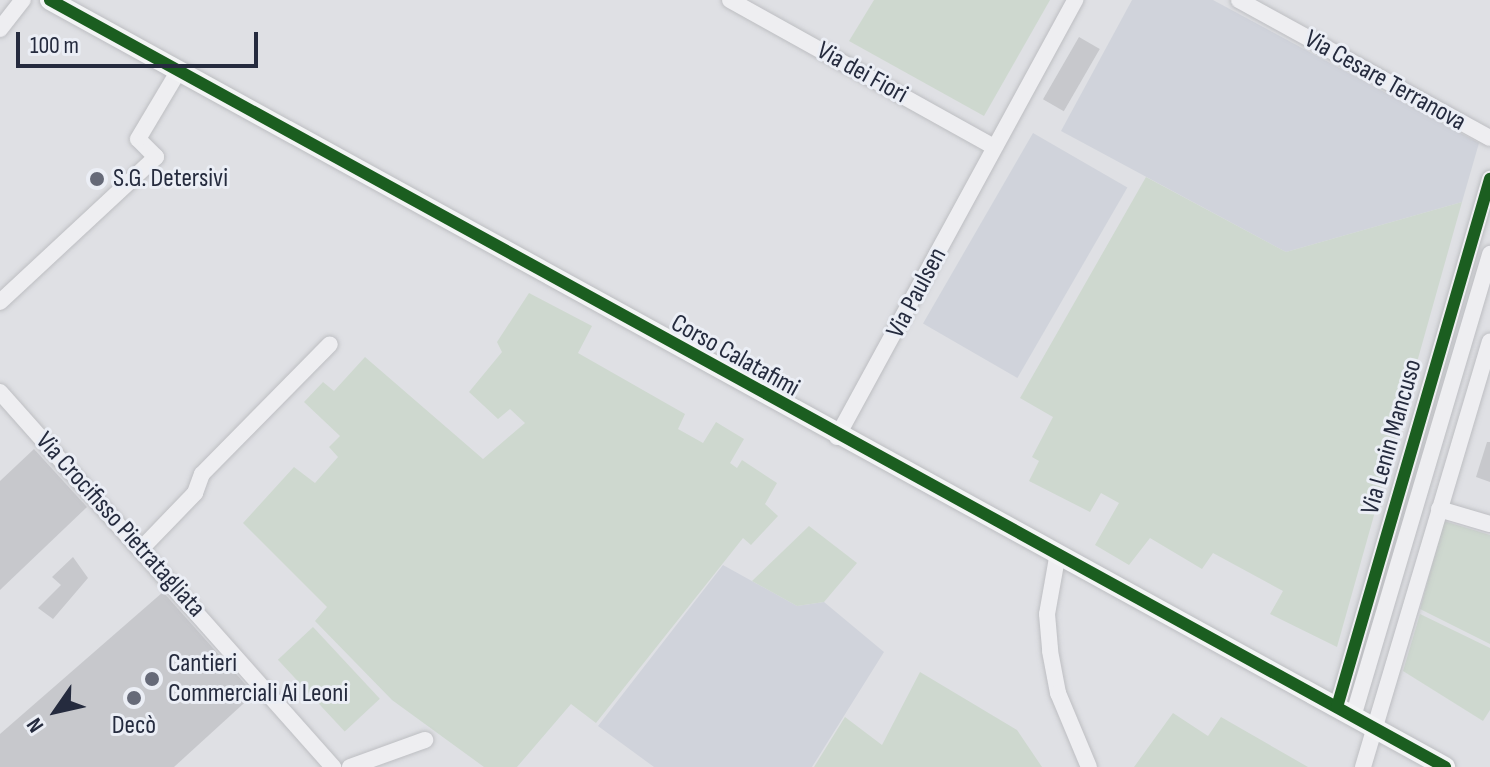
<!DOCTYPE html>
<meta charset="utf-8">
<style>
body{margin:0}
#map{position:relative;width:1490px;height:767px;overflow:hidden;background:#dfe0e4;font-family:"Sofia Sans Condensed",sans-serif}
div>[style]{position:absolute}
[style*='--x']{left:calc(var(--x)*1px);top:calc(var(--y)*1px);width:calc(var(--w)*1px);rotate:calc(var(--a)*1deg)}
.built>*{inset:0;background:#d0d3db;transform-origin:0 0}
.green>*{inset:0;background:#ced8cf;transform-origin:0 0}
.building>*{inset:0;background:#c7c8cc;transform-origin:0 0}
.roads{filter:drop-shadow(0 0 2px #bdbec2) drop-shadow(0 0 2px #bdbec2)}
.minor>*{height:16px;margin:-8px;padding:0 8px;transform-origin:8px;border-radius:8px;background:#eeeef1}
.major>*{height:20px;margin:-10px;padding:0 10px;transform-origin:10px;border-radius:10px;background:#f3f4f5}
.cycleway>*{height:12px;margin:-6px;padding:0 6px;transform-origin:6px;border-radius:6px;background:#1b5e20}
.dots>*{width:22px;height:22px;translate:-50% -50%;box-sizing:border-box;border:4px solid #ebeef5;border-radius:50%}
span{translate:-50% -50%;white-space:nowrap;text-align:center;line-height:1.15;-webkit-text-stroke:6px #ebeef5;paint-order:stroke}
.street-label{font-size:26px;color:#252b3e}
.poi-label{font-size:26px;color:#252b3e}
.left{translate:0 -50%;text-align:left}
.north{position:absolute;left:16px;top:671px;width:80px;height:80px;-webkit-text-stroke:6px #ebeef5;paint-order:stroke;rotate:236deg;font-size:22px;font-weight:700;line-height:32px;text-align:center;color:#252b3e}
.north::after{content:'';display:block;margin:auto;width:28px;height:36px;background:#252b3e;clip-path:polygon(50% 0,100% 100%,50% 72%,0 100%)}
.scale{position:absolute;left:16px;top:32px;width:242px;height:36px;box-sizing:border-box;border:4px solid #252b3e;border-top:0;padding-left:10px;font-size:24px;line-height:28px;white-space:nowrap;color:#252b3e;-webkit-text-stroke:6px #ebeef5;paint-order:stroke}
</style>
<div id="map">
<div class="built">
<i style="clip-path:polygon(1132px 0,1213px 0,1479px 143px,1462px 202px,1286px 252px,1061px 131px)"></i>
<i style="left:1033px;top:133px;width:109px;height:220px;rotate:30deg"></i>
<i style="clip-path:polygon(723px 565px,797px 606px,824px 602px,884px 652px,812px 767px,654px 767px,598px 726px)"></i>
</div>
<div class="green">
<i style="clip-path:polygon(874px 0,1050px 0,984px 116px,849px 41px)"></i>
<i style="clip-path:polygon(1146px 177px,1286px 252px,1462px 202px,1337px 647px,1270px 614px,1283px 591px,1213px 553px,1202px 569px,1150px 538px,1129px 565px,1095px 545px,1119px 503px,1101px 493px,1090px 512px,1029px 481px,1039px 461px,1032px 457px,1053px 417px,1020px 398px)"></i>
<i style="clip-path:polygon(529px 293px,592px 326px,578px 353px,685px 414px,678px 429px,703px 443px,716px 422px,744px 439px,730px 463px,737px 468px,742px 460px,777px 483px,765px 504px,778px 516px,751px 545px,743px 538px,596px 723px,571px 704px,517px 767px,484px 767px,392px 700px,315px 621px,327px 607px,243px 523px,294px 467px,315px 483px,338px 457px,329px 447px,340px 436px,304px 402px,323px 382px,334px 391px,365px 357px,483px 459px,525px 423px,510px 409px,498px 419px,469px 392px,502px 352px,497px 342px)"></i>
<i style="clip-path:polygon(1444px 521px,1490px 535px,1490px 644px,1420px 609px)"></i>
<i style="clip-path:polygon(809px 526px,857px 563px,824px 602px,797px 606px,752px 581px)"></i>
<i style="clip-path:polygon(1420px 614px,1490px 648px,1490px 710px,1483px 721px,1403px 671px)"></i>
<i style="left:313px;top:627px;width:98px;height:48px;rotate:47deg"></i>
<i style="clip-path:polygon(920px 672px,1017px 730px,1042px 767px,814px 767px,845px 717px,882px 745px)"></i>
<i style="clip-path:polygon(1173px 713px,1208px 736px,1221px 717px,1308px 767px,1134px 767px)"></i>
</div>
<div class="building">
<i style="left:1079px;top:37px;width:24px;height:72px;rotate:30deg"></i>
<i style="clip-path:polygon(1487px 442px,1490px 442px,1490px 482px,1476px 477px)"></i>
<i style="clip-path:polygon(34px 449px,87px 507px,0 590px,0 481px)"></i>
<i style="clip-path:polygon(73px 557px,88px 578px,53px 619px,38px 608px,61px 585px,52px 577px)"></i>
<i style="clip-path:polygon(163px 592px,254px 694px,174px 767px,0 767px,0 734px)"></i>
</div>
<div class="roads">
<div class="minor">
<i style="--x:730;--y:0;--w:302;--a:29.1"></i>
<i style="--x:1239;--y:0;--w:286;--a:28.8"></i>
<i style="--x:0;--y:29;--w:37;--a:-52"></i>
<i style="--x:0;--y:302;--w:213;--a:-42.9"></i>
<i style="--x:156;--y:157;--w:25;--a:-135"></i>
<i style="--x:138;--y:139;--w:78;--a:-59.2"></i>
<i style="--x:0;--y:392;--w:502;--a:48.39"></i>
<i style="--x:837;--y:437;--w:498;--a:-61.4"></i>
<i style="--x:1439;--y:509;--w:53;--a:16.4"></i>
<i style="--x:141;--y:549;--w:78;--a:-46"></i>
<i style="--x:195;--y:493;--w:20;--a:-70"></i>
<i style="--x:202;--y:474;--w:182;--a:-45.4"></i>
<i style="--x:1057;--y:558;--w:57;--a:100.1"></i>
<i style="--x:1047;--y:614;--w:37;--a:85"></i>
<i style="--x:1050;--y:651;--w:43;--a:79.2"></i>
<i style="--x:1058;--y:693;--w:80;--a:67.3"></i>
<i style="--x:1337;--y:707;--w:550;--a:-73.84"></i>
<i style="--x:1353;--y:717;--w:483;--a:-73.5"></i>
<i style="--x:350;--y:767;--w:80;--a:-19.8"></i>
<i style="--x:1363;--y:767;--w:444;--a:-73.4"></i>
</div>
<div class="major">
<i style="--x:50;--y:0;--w:1592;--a:28.8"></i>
</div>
</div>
<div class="cycleway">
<i style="--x:50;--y:0;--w:1592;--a:28.8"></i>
<i style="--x:1337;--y:707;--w:550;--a:-73.84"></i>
</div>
<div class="dots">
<i style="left:97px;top:179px;background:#666a78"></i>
<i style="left:152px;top:679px;background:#666a78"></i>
<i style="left:134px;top:698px;background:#666a78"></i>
</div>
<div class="street-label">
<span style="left:862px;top:73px;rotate:29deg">Via dei Fiori</span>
<span style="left:1385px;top:81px;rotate:29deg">Via Cesare Terranova</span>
<span style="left:917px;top:293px;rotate:-62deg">Via Paulsen</span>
<span style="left:735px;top:356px;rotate:29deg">Corso Calatafimi</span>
<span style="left:1392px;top:437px;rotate:-74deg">Via Lenin Mancuso</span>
<span style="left:120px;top:525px;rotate:48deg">Via Crocifisso Pietratagliata</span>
</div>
<div class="poi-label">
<span class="left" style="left:113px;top:179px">S.G. Detersivi</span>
<span class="left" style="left:168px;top:679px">Cantieri<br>Commerciali Ai Leoni</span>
<span style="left:134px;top:726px">Decò</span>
</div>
<div class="north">N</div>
<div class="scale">100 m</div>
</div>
